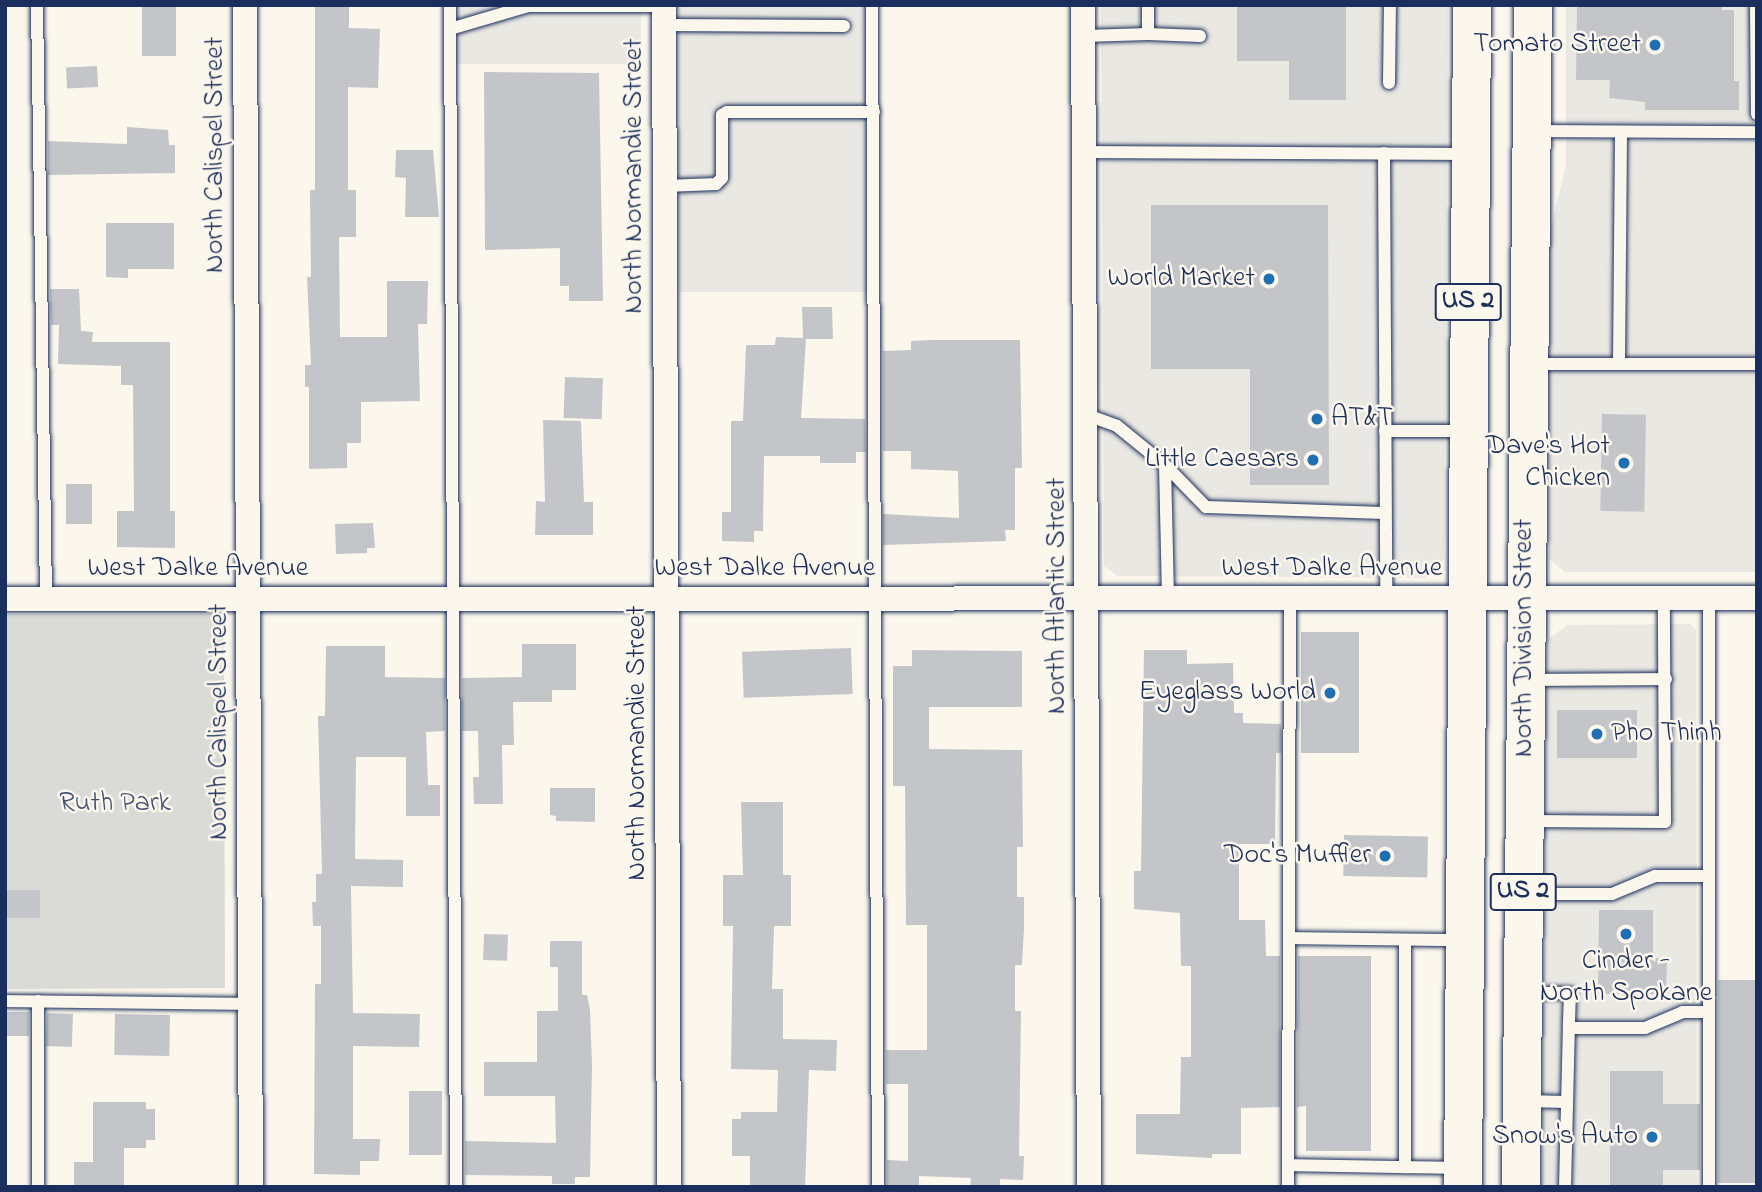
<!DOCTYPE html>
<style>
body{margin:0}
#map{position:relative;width:1762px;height:1192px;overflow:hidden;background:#fbf7ec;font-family:"Indie Flower",sans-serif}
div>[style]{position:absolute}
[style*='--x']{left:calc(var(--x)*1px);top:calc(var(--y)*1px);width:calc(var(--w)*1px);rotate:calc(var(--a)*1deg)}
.built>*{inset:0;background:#eae8e2;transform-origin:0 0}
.green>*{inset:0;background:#dadad7}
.building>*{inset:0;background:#c3c5c9;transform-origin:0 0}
.roads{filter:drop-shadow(0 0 2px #1b2f5e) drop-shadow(0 0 2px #1b2f5e)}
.lane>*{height:12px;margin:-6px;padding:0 6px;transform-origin:6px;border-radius:6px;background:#fbf7ec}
.street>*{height:24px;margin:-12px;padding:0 12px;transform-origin:12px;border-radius:12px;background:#fbf7ec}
.primary>*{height:38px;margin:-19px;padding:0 19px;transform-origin:19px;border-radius:19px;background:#fbf7ec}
.dots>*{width:19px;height:19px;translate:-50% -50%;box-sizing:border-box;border:4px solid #fbf7ec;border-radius:50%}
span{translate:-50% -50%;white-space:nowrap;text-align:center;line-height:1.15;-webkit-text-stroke:5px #fbf7ec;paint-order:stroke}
.shield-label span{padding:2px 5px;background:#fbf7ec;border:2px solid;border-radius:5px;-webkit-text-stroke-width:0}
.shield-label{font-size:26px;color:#1b2f5e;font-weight:700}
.poi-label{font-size:28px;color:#1b2f5e}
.right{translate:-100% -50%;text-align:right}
.left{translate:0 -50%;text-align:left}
.street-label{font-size:28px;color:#1b2f5e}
.park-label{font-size:28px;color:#415176}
.frame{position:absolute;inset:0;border:7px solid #1b2f5e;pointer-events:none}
</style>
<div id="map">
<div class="built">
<i style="left:452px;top:5px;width:189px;height:59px"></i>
<i style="left:679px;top:5px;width:199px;height:287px"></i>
<i style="clip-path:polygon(1101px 5px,1448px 5px,1444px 558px,1434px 574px,1424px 578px,1117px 576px,1104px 566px)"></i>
<i style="clip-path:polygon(1566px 5px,1757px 5px,1757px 572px,1565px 572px,1549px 559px,1548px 241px,1566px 164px)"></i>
<i style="clip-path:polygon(1690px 624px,1696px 630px,1697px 1187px,1542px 1187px,1547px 640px,1567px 625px)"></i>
</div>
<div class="green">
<i style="clip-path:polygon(5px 614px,212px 614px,220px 619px,224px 628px,225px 988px,5px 989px)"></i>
</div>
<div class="building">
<i style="left:142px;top:5px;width:34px;height:51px"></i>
<i style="clip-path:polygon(315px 5px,349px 5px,349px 28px,380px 29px,378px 88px,348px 87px,348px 190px,356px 190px,356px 237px,339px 237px,340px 337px,387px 337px,387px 281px,428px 281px,427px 324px,418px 324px,420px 401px,361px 402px,361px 443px,347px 443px,347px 468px,309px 469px,309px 387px,305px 387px,305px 365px,311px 365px,307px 277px,311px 277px,310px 190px,315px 190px)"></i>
<i style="clip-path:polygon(1237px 5px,1346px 5px,1346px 100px,1289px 100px,1289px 61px,1237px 61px)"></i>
<i style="clip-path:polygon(1577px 5px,1722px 5px,1722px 10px,1734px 10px,1734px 81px,1739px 81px,1739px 110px,1645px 110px,1645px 102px,1609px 98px,1610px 80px,1576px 80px)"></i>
<i style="left:97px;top:66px;width:21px;height:31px;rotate:87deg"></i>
<i style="clip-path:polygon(484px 72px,599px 73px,603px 301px,569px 301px,569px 286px,560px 286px,560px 248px,485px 250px)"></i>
<i style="clip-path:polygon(127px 127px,168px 130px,169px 145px,175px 145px,175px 173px,48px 175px,48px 141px,127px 144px)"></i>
<i style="clip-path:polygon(396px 150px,433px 150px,439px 217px,405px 217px,406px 178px,395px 177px)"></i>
<i style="clip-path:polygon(1151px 205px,1328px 205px,1329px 485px,1250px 485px,1250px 369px,1151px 369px)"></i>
<i style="clip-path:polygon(106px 223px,174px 223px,174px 269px,128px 269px,128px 278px,106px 277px)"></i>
<i style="clip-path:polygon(50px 289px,79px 289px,81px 331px,93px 332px,92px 342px,170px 342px,170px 511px,175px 511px,175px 548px,117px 547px,117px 511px,134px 511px,133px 385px,121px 385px,121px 366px,58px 364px,59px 325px,51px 325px)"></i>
<i style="clip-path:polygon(802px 307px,832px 307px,833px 339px,806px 339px,801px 418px,865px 419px,866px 452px,856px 452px,856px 463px,820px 463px,820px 456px,764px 456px,763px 531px,754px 531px,754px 542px,722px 541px,722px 512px,731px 512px,731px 421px,743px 421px,746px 345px,775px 345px,776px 337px,803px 338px)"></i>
<i style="clip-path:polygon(934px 340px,1020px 340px,1022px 468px,1015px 468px,1015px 530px,1005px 530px,1006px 541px,883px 545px,883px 514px,959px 518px,958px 471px,911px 469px,911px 451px,883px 451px,883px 351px,911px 350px,911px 341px)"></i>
<i style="left:565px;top:377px;width:38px;height:41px;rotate:2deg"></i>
<i style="left:1602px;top:414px;width:44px;height:97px;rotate:1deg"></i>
<i style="clip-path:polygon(543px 420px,581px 421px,584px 502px,593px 502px,593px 535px,535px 535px,536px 501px,545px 502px)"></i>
<i style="left:66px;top:484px;width:26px;height:40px"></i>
<i style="clip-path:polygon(373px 523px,375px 548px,367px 548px,367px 553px,336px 554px,335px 524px)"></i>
<i style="left:1301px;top:632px;width:58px;height:121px"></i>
<i style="clip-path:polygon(522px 644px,576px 644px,576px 690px,552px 690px,552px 702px,513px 702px,514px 745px,502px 745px,503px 804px,474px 804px,473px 777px,479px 777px,478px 731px,462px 731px,462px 678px,522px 677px)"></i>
<i style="clip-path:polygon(326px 646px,385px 646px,385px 677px,445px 678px,445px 731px,426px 732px,428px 785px,440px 785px,440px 816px,406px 816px,406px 757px,356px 757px,355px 859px,403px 860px,403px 887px,351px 886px,353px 1013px,420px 1014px,419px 1047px,353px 1046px,353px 1139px,380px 1139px,379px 1161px,360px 1161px,360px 1175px,314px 1174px,315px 984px,321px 984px,321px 926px,313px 926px,312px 902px,316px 902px,316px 874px,322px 874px,318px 716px,325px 716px)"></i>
<i style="left:851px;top:648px;width:46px;height:109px;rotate:88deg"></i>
<i style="clip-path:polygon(912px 650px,1022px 651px,1022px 707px,929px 707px,929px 749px,1022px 750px,1023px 847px,1017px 847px,1017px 897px,1024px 897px,1024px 928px,1022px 965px,1015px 965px,1015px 1011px,1021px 1011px,1019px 1156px,1024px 1156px,1023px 1180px,1000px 1179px,1000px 1187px,970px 1187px,971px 1178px,919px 1176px,919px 1187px,887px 1187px,887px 1160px,908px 1161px,908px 1084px,886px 1084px,886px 1050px,927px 1050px,927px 925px,906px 925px,905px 786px,893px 786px,893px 666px,912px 666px)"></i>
<i style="clip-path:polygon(1144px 650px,1187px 650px,1187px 664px,1233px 663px,1234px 713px,1243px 713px,1243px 723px,1281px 724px,1281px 753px,1276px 753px,1275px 844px,1239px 844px,1239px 920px,1265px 920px,1266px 956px,1280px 956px,1280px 1107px,1241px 1108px,1241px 1154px,1212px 1154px,1212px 1158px,1136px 1154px,1136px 1114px,1180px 1114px,1181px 1057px,1191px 1057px,1191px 966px,1181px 966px,1180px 913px,1134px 909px,1134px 871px,1141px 871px)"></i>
<i style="left:1557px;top:710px;width:80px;height:48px"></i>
<i style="clip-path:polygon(550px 788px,595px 788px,595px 822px,556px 821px,556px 816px,550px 815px)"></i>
<i style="clip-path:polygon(741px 802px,783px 802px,783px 875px,791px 875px,791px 926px,774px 926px,772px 989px,783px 989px,783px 1039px,837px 1040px,836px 1071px,809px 1070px,805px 1187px,750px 1187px,750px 1156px,732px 1156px,732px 1119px,741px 1119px,741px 1112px,777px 1112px,778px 1070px,731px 1069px,733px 926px,723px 926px,723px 875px,743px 875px)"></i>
<i style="left:1344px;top:835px;width:84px;height:41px;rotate:1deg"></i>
<i style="left:5px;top:890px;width:35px;height:28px"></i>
<i style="clip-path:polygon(1599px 910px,1653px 910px,1653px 958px,1667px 958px,1666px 994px,1598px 994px)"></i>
<i style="left:484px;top:934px;width:24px;height:26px;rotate:2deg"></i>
<i style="clip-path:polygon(550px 941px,582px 941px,582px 995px,587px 995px,590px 1010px,592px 1065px,590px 1177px,575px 1177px,575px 1184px,552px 1184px,552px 1176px,465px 1175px,465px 1141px,556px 1143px,555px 1096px,484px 1096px,484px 1062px,537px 1062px,537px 1011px,558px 1011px,558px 967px,550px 967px)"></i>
<i style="clip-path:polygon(1298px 956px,1371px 956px,1371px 1151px,1306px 1151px,1306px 1106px,1297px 1107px)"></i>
<i style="left:1718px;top:980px;width:39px;height:203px"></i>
<i style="left:5px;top:1012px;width:24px;height:24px"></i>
<i style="left:47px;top:1013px;width:26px;height:33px;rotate:2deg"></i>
<i style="left:115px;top:1014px;width:55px;height:41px;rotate:1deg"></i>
<i style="clip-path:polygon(1610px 1071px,1663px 1071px,1663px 1104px,1700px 1104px,1700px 1170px,1663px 1170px,1663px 1187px,1610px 1187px)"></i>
<i style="left:409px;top:1091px;width:33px;height:64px"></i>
<i style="clip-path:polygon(93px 1102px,146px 1102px,146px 1109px,155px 1109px,155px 1140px,146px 1140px,146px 1148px,124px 1148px,124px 1187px,74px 1187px,74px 1162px,93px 1162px)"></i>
</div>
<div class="roads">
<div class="lane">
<i style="--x:37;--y:5;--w:594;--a:89.13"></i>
<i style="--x:450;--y:5;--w:1182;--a:89.71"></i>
<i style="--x:872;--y:5;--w:1182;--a:89.71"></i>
<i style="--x:1756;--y:5;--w:109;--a:89.5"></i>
<i style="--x:664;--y:25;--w:180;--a:0.3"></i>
<i style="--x:450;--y:29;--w:81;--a:-16.4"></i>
<i style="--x:528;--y:6;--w:136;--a:0"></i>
<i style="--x:1148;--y:34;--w:52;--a:2.2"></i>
<i style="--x:1084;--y:36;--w:64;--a:-1.8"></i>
<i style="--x:1148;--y:34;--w:29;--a:-90"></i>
<i style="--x:1389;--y:83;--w:78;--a:-89.3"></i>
<i style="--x:1537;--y:131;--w:220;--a:0.3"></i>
<i style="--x:1086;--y:152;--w:381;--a:0.3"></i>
<i style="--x:1384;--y:153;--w:446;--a:89.7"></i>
<i style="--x:665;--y:186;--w:51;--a:-2.2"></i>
<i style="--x:716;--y:184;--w:8;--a:-45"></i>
<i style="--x:722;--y:178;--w:63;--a:-90"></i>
<i style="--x:722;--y:115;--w:6;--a:-31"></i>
<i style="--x:727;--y:112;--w:147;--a:0"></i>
<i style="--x:1534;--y:364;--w:223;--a:0"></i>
<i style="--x:1619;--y:364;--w:232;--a:-89.5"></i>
<i style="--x:1087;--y:415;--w:32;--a:20"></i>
<i style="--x:1117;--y:426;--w:62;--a:39.1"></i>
<i style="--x:1165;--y:465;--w:59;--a:45.7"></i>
<i style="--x:1206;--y:507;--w:179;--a:1.9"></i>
<i style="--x:1385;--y:431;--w:80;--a:0"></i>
<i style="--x:1165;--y:465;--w:134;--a:88.7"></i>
<i style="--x:1709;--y:598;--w:589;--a:90"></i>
<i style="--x:1530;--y:680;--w:136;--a:-0.4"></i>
<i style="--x:1527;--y:821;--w:138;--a:0.4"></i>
<i style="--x:1665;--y:822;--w:224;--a:-90.3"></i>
<i style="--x:1527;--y:894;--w:85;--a:0"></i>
<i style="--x:1612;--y:894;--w:47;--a:-22.7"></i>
<i style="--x:1655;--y:876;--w:54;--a:0"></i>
<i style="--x:1289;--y:938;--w:170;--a:0.7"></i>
<i style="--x:1526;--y:993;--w:44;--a:0"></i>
<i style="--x:1570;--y:993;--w:35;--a:92"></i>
<i style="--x:1569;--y:1028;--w:76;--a:0"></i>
<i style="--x:1645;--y:1028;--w:41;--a:-22.8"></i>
<i style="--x:1683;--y:1012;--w:26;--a:0"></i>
<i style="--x:5;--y:1001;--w:245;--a:0.7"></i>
<i style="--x:38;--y:1001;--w:186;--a:90"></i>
<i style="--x:1526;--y:1101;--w:41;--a:1.4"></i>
<i style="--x:1288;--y:1165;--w:117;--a:1"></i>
<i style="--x:1405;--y:1167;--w:227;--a:-90"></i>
<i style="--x:1405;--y:1167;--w:55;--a:1"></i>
<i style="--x:1288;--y:1187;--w:588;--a:-89.81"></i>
<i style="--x:1565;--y:1187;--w:159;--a:-88.6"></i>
</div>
<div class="street">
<i style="--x:245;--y:5;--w:1182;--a:89.71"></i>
<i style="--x:664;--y:5;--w:1182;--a:89.76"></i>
<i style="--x:1083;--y:5;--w:1182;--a:89.71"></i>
<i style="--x:5;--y:599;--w:1752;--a:-0.03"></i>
</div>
<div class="primary">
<i style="--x:1463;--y:1187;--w:1182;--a:-89.56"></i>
<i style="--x:1521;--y:1187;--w:1182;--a:-89.42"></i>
</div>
</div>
<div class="dots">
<i style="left:1655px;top:45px;background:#1f6fb2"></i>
<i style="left:1269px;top:279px;background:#1f6fb2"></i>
<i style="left:1317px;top:419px;background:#1f6fb2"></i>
<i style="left:1313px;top:460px;background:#1f6fb2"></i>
<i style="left:1624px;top:463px;background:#1f6fb2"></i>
<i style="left:1330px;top:693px;background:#1f6fb2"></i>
<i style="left:1597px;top:734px;background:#1f6fb2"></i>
<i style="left:1385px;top:856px;background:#1f6fb2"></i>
<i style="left:1626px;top:934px;background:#1f6fb2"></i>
<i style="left:1652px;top:1137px;background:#1f6fb2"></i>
</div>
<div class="shield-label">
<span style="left:1468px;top:302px">US 2</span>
<span style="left:1523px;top:892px">US 2</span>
</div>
<div class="poi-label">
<span class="right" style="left:1641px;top:45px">Tomato Street</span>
<span class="right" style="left:1255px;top:279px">World Market</span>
<span class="left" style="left:1331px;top:419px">AT&amp;T</span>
<span class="right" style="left:1610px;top:463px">Dave's Hot<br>Chicken</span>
<span class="right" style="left:1299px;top:460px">Little Caesars</span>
<span class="right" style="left:1316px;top:693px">Eyeglass World</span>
<span class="left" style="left:1611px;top:734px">Pho Thinh</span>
<span class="right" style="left:1371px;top:856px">Doc's Muffler</span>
<span style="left:1626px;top:978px">Cinder -<br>North Spokane</span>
<span class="right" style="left:1638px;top:1137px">Snow's Auto</span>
</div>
<div class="street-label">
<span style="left:216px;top:155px;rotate:-90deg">North Calispel Street</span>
<span style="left:635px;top:176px;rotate:-90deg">North Normandie Street</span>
<span style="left:198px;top:569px">West Dalke Avenue</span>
<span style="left:765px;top:569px">West Dalke Avenue</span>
<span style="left:1332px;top:569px">West Dalke Avenue</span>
<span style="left:1058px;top:596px;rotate:-90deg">North Atlantic Street</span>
<span style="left:1525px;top:638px;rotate:-90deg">North Division Street</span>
<span style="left:220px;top:722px;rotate:-90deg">North Calispel Street</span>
<span style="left:638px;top:743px;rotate:-90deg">North Normandie Street</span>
</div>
<div class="park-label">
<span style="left:115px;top:804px">Ruth Park</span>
</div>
<div class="frame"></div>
</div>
